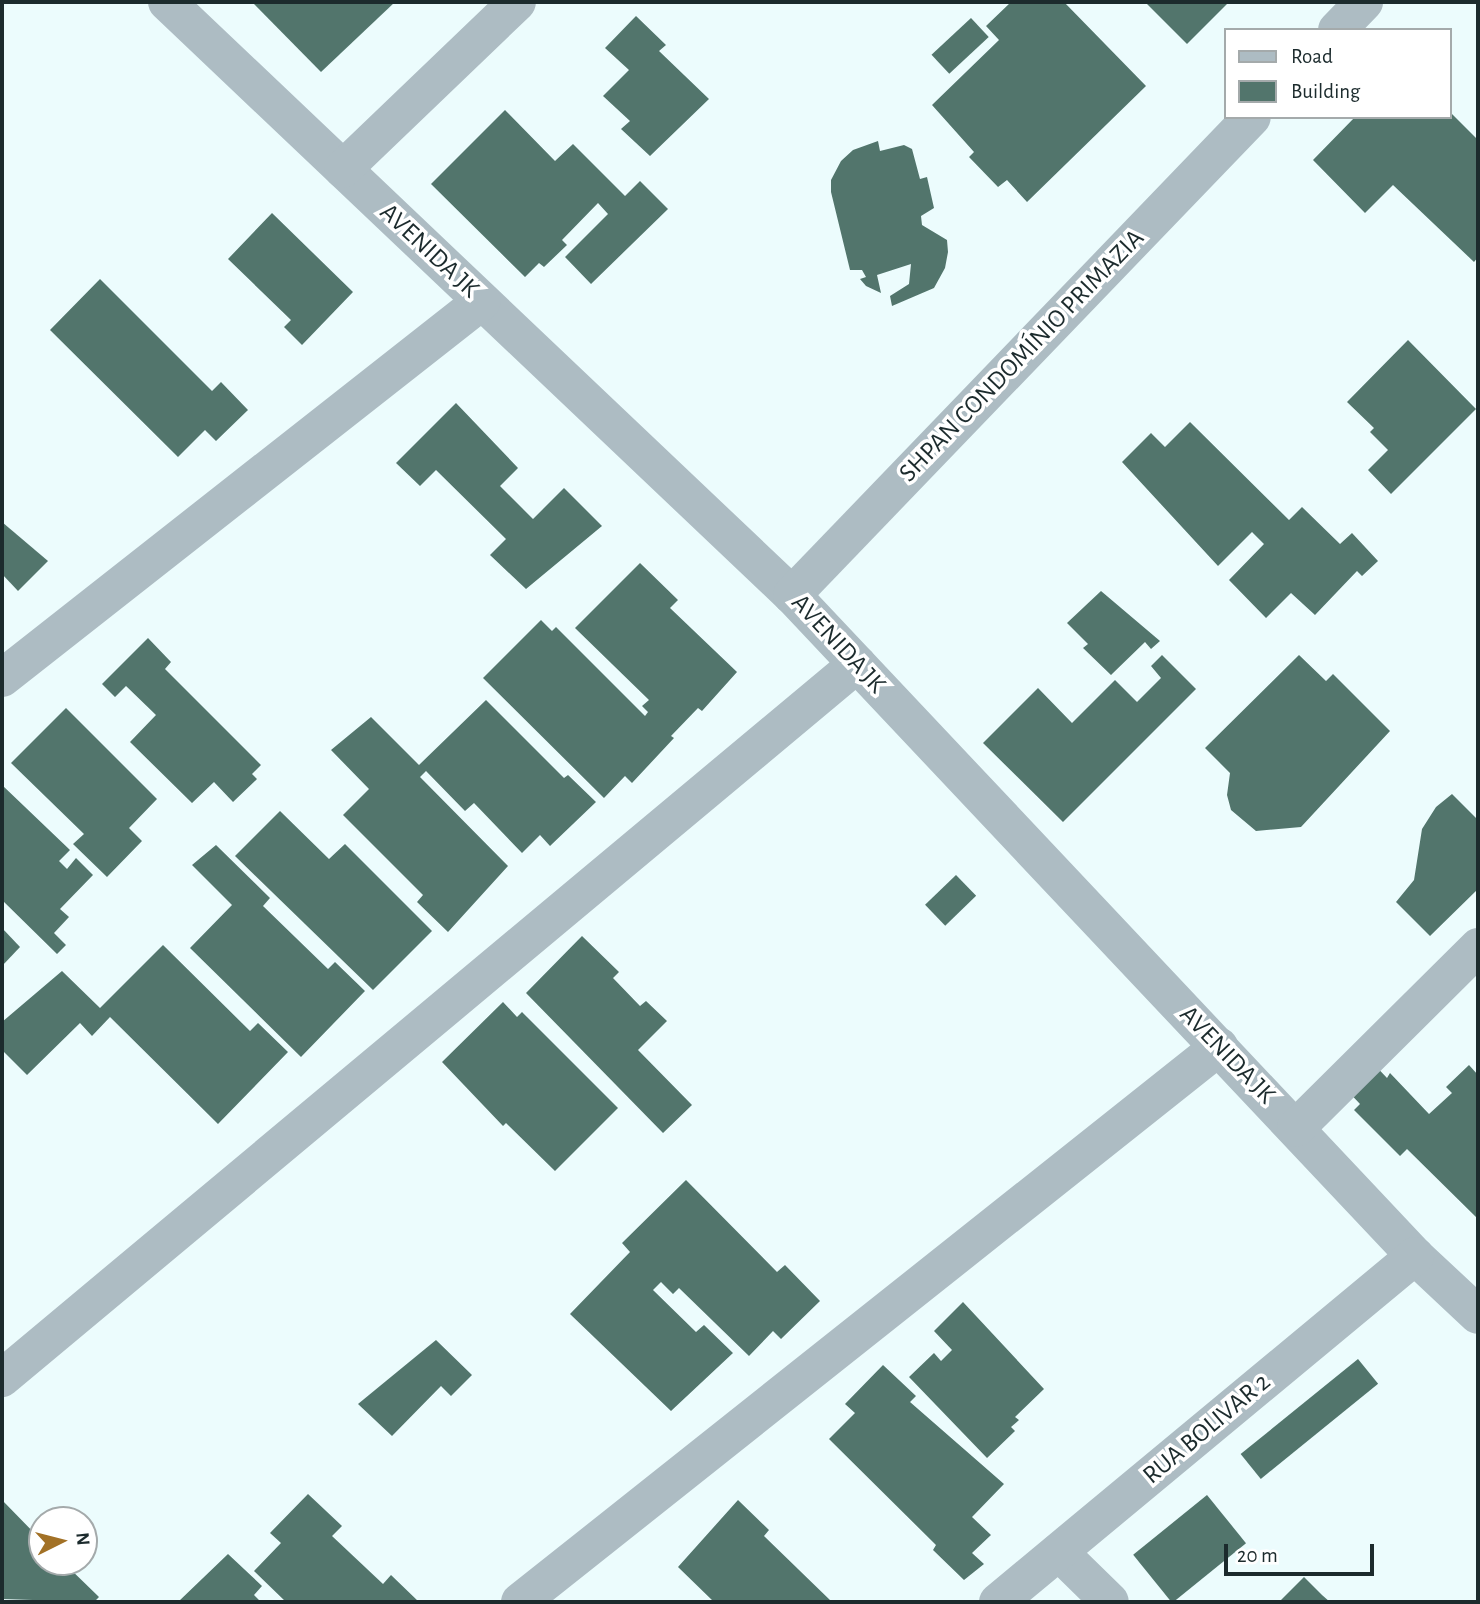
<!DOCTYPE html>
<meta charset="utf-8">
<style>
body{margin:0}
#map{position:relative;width:1480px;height:1604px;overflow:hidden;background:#ecfcfd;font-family:"Alegreya Sans",sans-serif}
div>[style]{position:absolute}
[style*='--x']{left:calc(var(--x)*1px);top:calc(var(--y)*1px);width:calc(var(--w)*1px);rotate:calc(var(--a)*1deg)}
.building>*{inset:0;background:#52756c;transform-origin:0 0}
.minor>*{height:38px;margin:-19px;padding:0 19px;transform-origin:19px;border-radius:19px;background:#adbcc3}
span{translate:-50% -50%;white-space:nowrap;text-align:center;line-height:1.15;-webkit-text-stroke:7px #fff;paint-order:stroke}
.street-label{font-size:26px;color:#1c2b2d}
.frame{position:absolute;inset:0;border:4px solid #1c2b2d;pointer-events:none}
.legend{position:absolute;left:1224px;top:28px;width:228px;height:91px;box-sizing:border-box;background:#fff;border:2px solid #a4aaab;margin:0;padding:9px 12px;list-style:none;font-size:21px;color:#1c2b2d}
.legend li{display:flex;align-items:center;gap:14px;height:35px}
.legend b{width:35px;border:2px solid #a4aaab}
.north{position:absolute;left:28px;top:1506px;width:70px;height:70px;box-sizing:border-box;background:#fff;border:2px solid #a4aaab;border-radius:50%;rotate:84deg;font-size:19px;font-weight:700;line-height:28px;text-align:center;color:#1c2b2d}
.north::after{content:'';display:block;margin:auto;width:24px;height:32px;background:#a27126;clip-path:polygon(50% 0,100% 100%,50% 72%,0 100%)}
.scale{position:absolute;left:1224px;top:1544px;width:150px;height:32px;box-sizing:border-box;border:4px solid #1c2b2d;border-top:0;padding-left:9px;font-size:21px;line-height:24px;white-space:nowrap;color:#1c2b2d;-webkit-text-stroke:5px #fff;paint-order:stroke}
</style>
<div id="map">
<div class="building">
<i style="clip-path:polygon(257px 2px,395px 2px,321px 72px,254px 4px)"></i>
<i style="clip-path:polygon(1011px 2px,1064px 2px,1146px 86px,1027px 202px,1007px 180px,998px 187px,969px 157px,974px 152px,932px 105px,999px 40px,986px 26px)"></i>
<i style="clip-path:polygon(1145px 2px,1229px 2px,1187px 44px)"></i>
<i style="clip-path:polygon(636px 16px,666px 45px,659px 51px,709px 99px,650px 156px,621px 129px,630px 121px,603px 96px,629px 70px,605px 48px)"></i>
<i style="left:971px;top:18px;width:26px;height:54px;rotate:47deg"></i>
<i style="clip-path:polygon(505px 110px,555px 161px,573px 144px,625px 196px,640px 181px,668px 209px,591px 284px,565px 257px,608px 214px,598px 203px,562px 240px,567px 245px,544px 267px,539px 263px,525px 277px,431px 184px)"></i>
<i style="clip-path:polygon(1450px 112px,1478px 140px,1478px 257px,1474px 262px,1393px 185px,1365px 213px,1313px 160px,1355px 117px,1450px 117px)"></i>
<i style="clip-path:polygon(878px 141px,880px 151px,904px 145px,912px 149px,920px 179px,927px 177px,934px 208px,921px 216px,922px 225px,947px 240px,948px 252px,945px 268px,934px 288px,892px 306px,890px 296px,909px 284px,911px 264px,877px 275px,881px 293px,866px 286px,860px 279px,866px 277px,862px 270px,850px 270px,831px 192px,831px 180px,841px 161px,853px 150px)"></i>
<i style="clip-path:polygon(272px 213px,353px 292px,302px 345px,284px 327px,291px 320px,228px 259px)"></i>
<i style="clip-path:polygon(100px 279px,212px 391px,221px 382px,248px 410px,216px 441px,205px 430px,178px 457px,50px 330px)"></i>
<i style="clip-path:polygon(1408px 340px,1476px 409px,1391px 494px,1368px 470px,1388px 450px,1370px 432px,1374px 428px,1347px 402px)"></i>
<i style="clip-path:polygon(456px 403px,518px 468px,500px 486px,533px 519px,564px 488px,602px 526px,526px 589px,490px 555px,506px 539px,436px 470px,420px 486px,396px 463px)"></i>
<i style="clip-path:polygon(1190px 422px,1289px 520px,1302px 507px,1340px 544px,1352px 533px,1378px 561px,1362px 576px,1357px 571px,1315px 615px,1291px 593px,1266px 618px,1229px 580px,1264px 544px,1252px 532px,1218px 566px,1122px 462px,1151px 433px,1165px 447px)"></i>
<i style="clip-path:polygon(2px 522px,48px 561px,18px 591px,2px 574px)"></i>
<i style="clip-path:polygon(640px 563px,678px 600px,670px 608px,737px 672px,702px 711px,698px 708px,671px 736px,674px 738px,632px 783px,625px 776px,604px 798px,483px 678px,541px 620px,552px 631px,556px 627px,645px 716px,648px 712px,642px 706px,649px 700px,575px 628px)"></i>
<i style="clip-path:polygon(1101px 591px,1160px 641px,1151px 649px,1145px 642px,1111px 675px,1083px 648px,1088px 644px,1067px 623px)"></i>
<i style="clip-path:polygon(148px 638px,171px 662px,165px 669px,261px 765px,252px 774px,257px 779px,233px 802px,214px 782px,192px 803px,130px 742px,156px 715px,126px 686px,115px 697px,102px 684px)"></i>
<i style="clip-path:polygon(1162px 655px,1196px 689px,1063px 822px,983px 743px,1038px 688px,1072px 723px,1115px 680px,1137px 702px,1161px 678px,1151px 666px)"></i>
<i style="clip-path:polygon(1299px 655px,1326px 681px,1333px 674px,1390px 731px,1301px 827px,1256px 831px,1231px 810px,1227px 795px,1230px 773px,1205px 748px)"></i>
<i style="clip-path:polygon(486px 700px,564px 778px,568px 775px,596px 802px,550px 846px,540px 835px,522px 853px,474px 803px,465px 811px,426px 771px,420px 777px,508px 866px,448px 932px,417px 902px,423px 895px,343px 815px,369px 789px,331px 750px,371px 717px,419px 765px)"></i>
<i style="clip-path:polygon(66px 708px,157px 799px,129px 828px,142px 841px,107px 877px,73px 844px,84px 834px,11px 763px)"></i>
<i style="clip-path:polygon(2px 785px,70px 850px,59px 861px,67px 869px,76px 858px,93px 875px,60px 909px,69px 917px,54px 933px,66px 945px,57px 954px,2px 900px)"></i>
<i style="clip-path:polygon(1452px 794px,1478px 820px,1478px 889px,1430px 936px,1396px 902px,1414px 880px,1422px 829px,1436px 807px)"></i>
<i style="clip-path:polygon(280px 811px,329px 859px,345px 844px,432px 931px,373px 990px,235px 856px)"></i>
<i style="clip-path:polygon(216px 845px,270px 898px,263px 906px,328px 969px,335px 962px,365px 991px,301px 1057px,190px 948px,232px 905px,192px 865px)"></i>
<i style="left:956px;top:875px;width:29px;height:43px;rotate:46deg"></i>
<i style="clip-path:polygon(2px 928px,20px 947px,2px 966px)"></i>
<i style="clip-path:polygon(582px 936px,619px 972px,613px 978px,640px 1006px,646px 1001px,667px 1021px,638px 1050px,692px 1105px,663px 1133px,526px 993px)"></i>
<i style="clip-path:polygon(163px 945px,250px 1031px,258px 1023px,288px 1052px,218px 1124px,110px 1017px,92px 1036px,80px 1023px,27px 1075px,2px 1050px,2px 1022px,62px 971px,100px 1008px)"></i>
<i style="clip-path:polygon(503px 1002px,517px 1017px,522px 1012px,618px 1108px,555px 1171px,506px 1123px,503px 1126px,442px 1062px)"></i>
<i style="clip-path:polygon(1369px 1059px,1387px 1078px,1390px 1073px,1429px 1114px,1452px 1093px,1446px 1087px,1469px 1065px,1478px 1075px,1478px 1219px,1407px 1149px,1400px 1156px,1354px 1110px,1360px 1104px,1343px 1086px)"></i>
<i style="clip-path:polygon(686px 1180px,777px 1272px,785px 1265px,820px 1301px,781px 1339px,773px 1331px,749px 1356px,679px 1288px,673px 1294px,661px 1282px,653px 1290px,696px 1332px,704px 1325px,733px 1353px,671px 1411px,570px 1314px,630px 1252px,622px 1243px)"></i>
<i style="clip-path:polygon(963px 1302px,1044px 1389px,1015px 1417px,1019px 1420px,1011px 1427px,1015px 1431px,987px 1458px,909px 1377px,934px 1353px,941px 1361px,952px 1350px,934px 1331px)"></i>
<i style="clip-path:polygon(436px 1340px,472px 1375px,451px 1396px,441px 1386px,392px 1436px,358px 1404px)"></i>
<i style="left:1358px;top:1359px;width:32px;height:151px;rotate:51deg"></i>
<i style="clip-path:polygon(883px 1365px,916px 1396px,910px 1402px,1004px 1484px,972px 1517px,991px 1535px,972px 1553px,984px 1564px,964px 1580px,933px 1550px,936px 1545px,829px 1439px,855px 1413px,845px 1404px)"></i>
<i style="clip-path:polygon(308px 1494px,342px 1526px,332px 1536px,383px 1584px,391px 1575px,419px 1602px,286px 1602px,254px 1571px,281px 1543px,270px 1533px)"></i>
<i style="left:1207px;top:1495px;width:62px;height:95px;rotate:51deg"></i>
<i style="clip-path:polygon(2px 1500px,42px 1541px,42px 1562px,63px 1562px,99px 1597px,94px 1602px,2px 1599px)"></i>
<i style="clip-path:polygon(738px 1500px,769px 1530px,764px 1536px,832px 1602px,714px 1602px,678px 1567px)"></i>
<i style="clip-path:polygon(228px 1554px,262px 1586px,254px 1595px,261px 1602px,178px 1602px)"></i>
<i style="clip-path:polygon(1304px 1577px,1322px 1595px,1330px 1602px,1279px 1602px)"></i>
</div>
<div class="minor">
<i style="--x:167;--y:2;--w:862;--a:43.5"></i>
<i style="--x:792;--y:595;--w:908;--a:46.7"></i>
<i style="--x:1415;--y:1256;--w:86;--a:43.1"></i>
<i style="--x:1337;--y:30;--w:39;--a:-46"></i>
<i style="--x:343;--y:169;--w:241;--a:-43.8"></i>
<i style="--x:792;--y:595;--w:663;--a:-46.1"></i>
<i style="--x:2;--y:678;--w:610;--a:-38.15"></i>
<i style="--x:1296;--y:1128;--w:257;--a:-44.8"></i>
<i style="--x:2;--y:1378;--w:1114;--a:-39.86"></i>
<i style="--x:1059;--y:1552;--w:71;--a:44.4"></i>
<i style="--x:520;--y:1602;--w:893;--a:-38.45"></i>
<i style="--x:998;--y:1602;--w:542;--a:-39.68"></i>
</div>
<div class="street-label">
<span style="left:429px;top:251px;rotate:43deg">AVENIDA JK</span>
<span style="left:1022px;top:356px;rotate:-46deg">SHPAN CONDOMÍNIO PRIMAZIA</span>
<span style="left:838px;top:644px;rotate:47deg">AVENIDA JK</span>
<span style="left:1227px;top:1055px;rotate:46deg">AVENIDA JK</span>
<span style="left:1207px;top:1429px;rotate:-40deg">RUA BOLIVAR 2</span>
</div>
<div class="frame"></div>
<ul class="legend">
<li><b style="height:9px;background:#adbcc3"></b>Road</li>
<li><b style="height:19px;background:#52756c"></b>Building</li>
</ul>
<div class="north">N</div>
<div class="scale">20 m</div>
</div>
